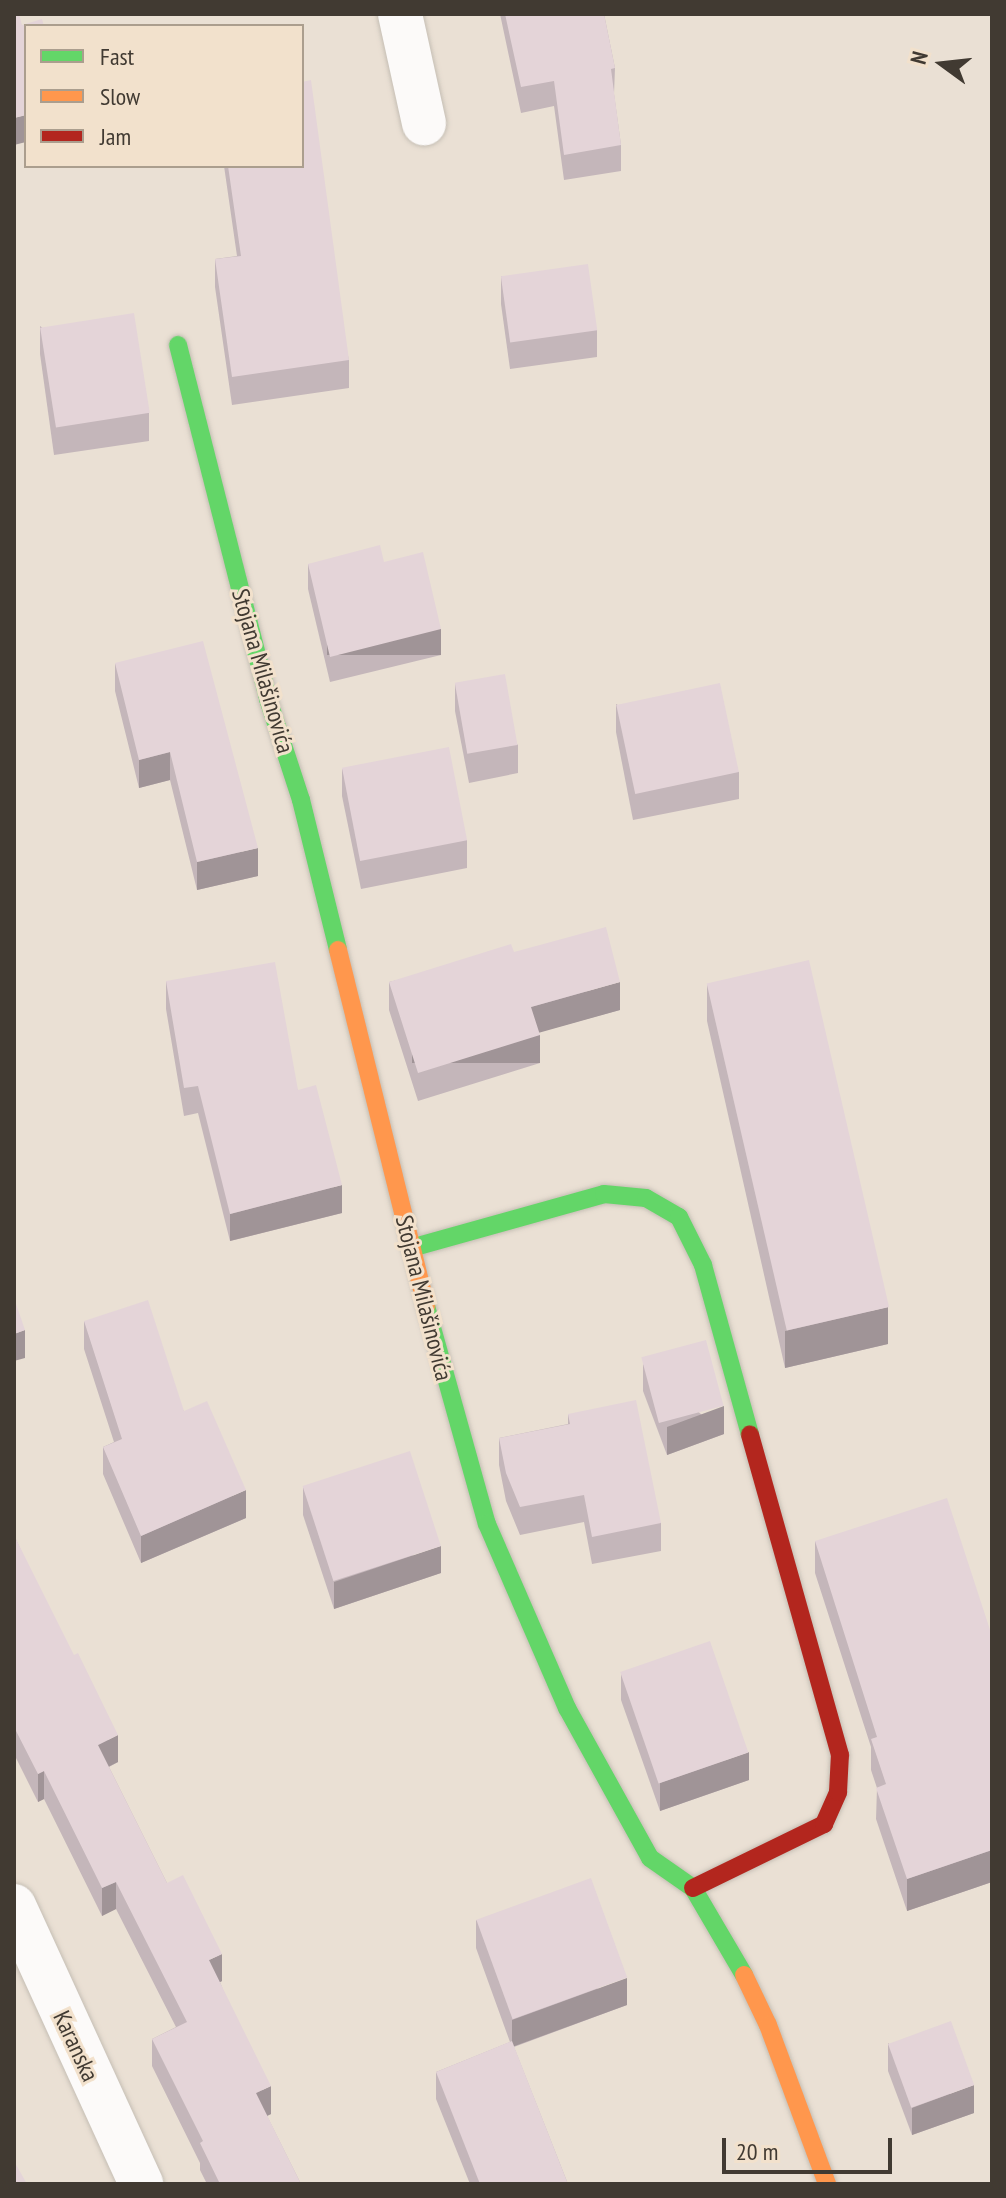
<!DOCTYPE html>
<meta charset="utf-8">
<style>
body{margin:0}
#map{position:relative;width:1006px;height:2198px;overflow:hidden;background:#eae0d4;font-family:"PT Sans Narrow",sans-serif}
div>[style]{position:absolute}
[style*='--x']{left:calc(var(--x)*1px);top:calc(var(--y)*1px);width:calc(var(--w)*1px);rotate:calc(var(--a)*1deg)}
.roads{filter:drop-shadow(0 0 2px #c5beb4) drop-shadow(0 0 2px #c5beb4)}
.street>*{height:44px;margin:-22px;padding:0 22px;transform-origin:22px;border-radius:22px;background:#fcfaf9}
.fast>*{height:18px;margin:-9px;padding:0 9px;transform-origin:9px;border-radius:9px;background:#63d668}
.slow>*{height:18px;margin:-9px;padding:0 9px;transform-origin:9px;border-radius:9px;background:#ff974d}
.jam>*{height:18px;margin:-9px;padding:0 9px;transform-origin:9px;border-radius:9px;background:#b3261e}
.wall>*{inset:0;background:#c4b6ba}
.shaded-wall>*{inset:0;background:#a09497;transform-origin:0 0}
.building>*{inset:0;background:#e4d4d8;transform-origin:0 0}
span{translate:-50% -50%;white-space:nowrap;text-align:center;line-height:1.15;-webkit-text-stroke:6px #f2e1cc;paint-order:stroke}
.street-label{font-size:24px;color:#413a32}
.frame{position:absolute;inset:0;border:16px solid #413a32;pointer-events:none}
.legend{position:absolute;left:24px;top:24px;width:280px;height:144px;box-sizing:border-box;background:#f2e1cc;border:2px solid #ab9e8e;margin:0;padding:10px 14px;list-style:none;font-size:24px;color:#413a32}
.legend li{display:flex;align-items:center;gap:16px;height:40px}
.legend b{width:40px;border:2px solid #ab9e8e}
.north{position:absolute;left:902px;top:24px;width:80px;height:80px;-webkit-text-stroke:6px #f2e1cc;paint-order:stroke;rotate:285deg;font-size:22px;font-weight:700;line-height:32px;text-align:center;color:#413a32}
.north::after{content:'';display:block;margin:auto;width:28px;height:36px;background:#413a32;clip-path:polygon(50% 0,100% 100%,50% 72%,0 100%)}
.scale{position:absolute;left:722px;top:2138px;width:170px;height:36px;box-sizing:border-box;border:4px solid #413a32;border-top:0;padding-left:10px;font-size:24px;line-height:28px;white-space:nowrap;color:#413a32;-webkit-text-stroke:6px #f2e1cc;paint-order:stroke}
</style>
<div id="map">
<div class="roads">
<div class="street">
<i style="--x:400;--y:14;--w:112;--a:77.6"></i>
<i style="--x:14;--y:1906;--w:306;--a:65.4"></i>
</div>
<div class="fast">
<i style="--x:178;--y:345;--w:365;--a:75.7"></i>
<i style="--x:268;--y:699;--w:106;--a:71.9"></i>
<i style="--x:301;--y:800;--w:154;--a:76.1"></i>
<i style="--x:411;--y:1248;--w:200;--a:-15.6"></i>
<i style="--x:604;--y:1194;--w:42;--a:5.4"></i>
<i style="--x:646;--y:1198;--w:38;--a:30"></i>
<i style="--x:679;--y:1217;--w:54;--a:63.4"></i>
<i style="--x:703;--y:1265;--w:175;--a:74.5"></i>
<i style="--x:426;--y:1306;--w:226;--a:74.4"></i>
<i style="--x:487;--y:1524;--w:201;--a:66.5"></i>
<i style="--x:567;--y:1708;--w:171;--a:61"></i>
<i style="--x:650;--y:1858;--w:52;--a:34.9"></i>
<i style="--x:693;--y:1888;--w:101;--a:59.6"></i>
</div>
<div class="slow">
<i style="--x:338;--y:950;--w:367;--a:76.1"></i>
<i style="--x:744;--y:1975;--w:55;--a:64.4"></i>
<i style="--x:768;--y:2025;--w:170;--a:69.6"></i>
</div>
<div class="jam">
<i style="--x:693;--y:1888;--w:146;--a:-26"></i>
<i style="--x:824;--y:1824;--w:35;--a:-66"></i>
<i style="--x:838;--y:1792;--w:37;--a:-87"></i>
<i style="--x:840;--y:1755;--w:333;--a:-105.7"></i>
</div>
</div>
<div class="wall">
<i style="clip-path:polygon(500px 14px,604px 14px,615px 68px,614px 94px,621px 145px,621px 171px,564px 180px,554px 106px,521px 113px)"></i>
<i style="clip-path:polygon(224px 166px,302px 166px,349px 360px,349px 388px,232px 405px,215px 287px,215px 259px,237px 256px)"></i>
<i style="clip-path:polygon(501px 276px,597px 330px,597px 357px,510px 369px,501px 304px)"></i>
<i style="clip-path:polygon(40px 326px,149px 413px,149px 441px,54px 455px,40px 354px)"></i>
<i style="clip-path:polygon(384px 562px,441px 655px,330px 682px,308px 589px,308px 564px)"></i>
<i style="clip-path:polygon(115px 663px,258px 876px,197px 890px,170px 780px,139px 788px,115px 691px)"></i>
<i style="clip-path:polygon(455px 683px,518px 745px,518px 773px,469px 783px,455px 711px)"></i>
<i style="clip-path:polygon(616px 704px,739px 772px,739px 799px,633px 820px,616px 732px)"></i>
<i style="clip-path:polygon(342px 769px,467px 840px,467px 868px,361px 889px,342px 796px)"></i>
<i style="clip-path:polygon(514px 952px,620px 1010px,539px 1032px,540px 1063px,418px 1101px,389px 1010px,389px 982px)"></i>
<i style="clip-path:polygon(166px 981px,298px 1090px,342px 1213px,230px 1241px,198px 1113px,184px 1116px,166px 1009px)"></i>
<i style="clip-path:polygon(707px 984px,888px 1344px,785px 1368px,707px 1021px)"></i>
<i style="clip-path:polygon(84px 1321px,184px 1411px,246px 1518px,141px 1563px,103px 1474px,103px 1447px,114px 1442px,84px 1349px)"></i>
<i style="clip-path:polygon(643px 1364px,724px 1434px,667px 1455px,643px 1391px)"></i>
<i style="clip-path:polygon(568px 1414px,661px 1523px,661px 1551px,592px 1564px,584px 1522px,520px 1535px,506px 1501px,499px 1465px,499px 1438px,568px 1424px)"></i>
<i style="clip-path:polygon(303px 1487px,441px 1573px,334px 1609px,303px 1515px)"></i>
<i style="clip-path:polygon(14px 1535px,118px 1762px,109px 1767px,167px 1883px,222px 1981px,220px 1982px,271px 2114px,267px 2116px,301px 2184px,207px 2184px,200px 2170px,200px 2163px,152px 2066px,152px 2039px,176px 2027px,116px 1909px,102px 1916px,44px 1799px,38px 1802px,14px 1754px)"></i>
<i style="clip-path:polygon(815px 1541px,992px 1636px,992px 1882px,907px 1911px,876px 1819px,877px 1788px,871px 1770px,871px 1747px,815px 1573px)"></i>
<i style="clip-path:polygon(621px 1673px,749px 1780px,660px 1811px,621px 1700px)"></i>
<i style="clip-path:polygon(476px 1920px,627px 2005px,514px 2047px,568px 2184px,470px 2184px,436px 2099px,436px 2072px,510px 2042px,476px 1948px)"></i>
<i style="clip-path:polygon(888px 2043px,974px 2113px,912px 2135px,888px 2071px)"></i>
</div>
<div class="shaded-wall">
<i style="clip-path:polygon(26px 115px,26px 142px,14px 145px,14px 118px)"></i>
<i style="left:441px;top:629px;width:26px;height:114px;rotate:90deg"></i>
<i style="clip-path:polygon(170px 752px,170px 780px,139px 788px,139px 760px)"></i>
<i style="clip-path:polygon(258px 848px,258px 876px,197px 890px,197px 862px)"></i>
<i style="clip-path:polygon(620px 982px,620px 1010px,531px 1035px,531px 1007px)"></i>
<i style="left:540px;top:1035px;width:28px;height:128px;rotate:90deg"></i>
<i style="clip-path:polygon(342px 1185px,342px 1213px,230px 1241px,230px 1214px)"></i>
<i style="clip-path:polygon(888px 1307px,888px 1344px,785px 1368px,785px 1331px)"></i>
<i style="clip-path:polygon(25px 1330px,25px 1358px,14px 1361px,14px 1334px)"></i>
<i style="clip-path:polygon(724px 1406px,724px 1434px,667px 1455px,667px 1427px)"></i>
<i style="clip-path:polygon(246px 1490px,246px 1518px,141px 1563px,141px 1536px)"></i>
<i style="clip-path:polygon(441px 1546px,441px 1573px,334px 1609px,334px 1582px)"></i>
<i style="clip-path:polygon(118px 1735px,118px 1762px,98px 1772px,98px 1745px)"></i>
<i style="clip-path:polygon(749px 1752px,749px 1780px,660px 1811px,660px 1783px)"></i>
<i style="clip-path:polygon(44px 1771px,44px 1799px,38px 1802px,38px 1774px)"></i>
<i style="clip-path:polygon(992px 1850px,992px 1882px,907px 1911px,907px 1879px)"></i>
<i style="clip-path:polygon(116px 1882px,116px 1909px,102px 1916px,102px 1888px)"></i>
<i style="clip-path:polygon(222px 1954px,222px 1981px,209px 1988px,209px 1960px)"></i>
<i style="clip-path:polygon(627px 1978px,627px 2005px,512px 2047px,512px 2020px)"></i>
<i style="clip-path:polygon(974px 2085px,974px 2113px,912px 2135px,912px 2108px)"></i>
<i style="clip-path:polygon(271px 2086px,271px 2114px,256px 2121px,256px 2093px)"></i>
</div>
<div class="building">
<i style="clip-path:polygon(14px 14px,19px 14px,22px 25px,42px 19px,44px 26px,26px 26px,26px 115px,14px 118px)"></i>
<i style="clip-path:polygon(505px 14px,604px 14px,615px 68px,611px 69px,621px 145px,564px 155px,554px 81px,521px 87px)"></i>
<i style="clip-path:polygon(311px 80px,349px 360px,232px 377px,215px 259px,241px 256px,228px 166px,302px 166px,302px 82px)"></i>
<i style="left:588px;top:264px;width:67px;height:88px;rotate:82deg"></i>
<i style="left:134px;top:313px;width:101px;height:95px;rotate:81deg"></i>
<i style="clip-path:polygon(380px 545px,384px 562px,423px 552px,441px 629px,330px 657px,308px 564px)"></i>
<i style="clip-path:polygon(203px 641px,258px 848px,197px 862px,170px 752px,139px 760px,115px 663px)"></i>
<i style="left:505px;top:674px;width:72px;height:51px;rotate:80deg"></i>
<i style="left:720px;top:683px;width:91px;height:106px;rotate:78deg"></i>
<i style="left:449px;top:747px;width:95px;height:109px;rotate:79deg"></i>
<i style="clip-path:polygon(606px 927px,620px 982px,531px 1007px,540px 1035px,418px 1073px,389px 982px,511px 944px,514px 952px)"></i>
<i style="left:809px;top:960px;width:356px;height:105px;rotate:77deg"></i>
<i style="clip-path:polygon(275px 962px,298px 1090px,316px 1085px,342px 1185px,230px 1214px,198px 1086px,184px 1088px,166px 981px)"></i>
<i style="clip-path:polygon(14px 1298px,25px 1330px,14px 1334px)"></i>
<i style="clip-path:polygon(148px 1300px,184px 1411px,207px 1401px,246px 1490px,141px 1536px,103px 1447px,122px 1439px,84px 1321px)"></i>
<i style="left:706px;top:1340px;width:68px;height:67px;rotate:75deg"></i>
<i style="clip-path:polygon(636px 1400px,661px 1523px,592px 1537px,584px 1495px,520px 1507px,506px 1473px,499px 1438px,570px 1424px,568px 1414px)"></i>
<i style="left:410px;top:1451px;width:100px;height:113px;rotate:72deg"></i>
<i style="clip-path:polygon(947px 1498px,992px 1636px,992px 1850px,907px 1879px,876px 1788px,886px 1784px,871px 1739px,877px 1737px,815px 1541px)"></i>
<i style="clip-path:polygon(14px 1535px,74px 1655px,78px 1653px,118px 1735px,98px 1745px,167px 1883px,183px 1875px,222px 1954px,209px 1960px,271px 2086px,256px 2093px,301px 2184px,220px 2184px,200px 2143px,203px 2141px,152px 2039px,187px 2022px,116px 1882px,102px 1888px,44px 1771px,38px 1774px,14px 1727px)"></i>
<i style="left:710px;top:1641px;width:118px;height:95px;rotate:71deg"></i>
<i style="left:591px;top:1878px;width:106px;height:122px;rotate:70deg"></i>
<i style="left:951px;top:2021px;width:68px;height:67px;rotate:70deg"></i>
<i style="clip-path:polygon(512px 2041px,568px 2184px,480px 2184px,436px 2072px)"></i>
<i style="clip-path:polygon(14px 2161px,27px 2184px,14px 2184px)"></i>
</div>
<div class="street-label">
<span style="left:263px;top:671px;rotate:74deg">Stojana Milašinovića</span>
<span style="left:424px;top:1298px;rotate:76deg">Stojana Milašinovića</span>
<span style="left:76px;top:2046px;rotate:65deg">Karanska</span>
</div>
<div class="frame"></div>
<ul class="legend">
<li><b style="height:10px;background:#63d668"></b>Fast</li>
<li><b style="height:10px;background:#ff974d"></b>Slow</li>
<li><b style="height:10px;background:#b3261e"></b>Jam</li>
</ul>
<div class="north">N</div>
<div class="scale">20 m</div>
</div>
